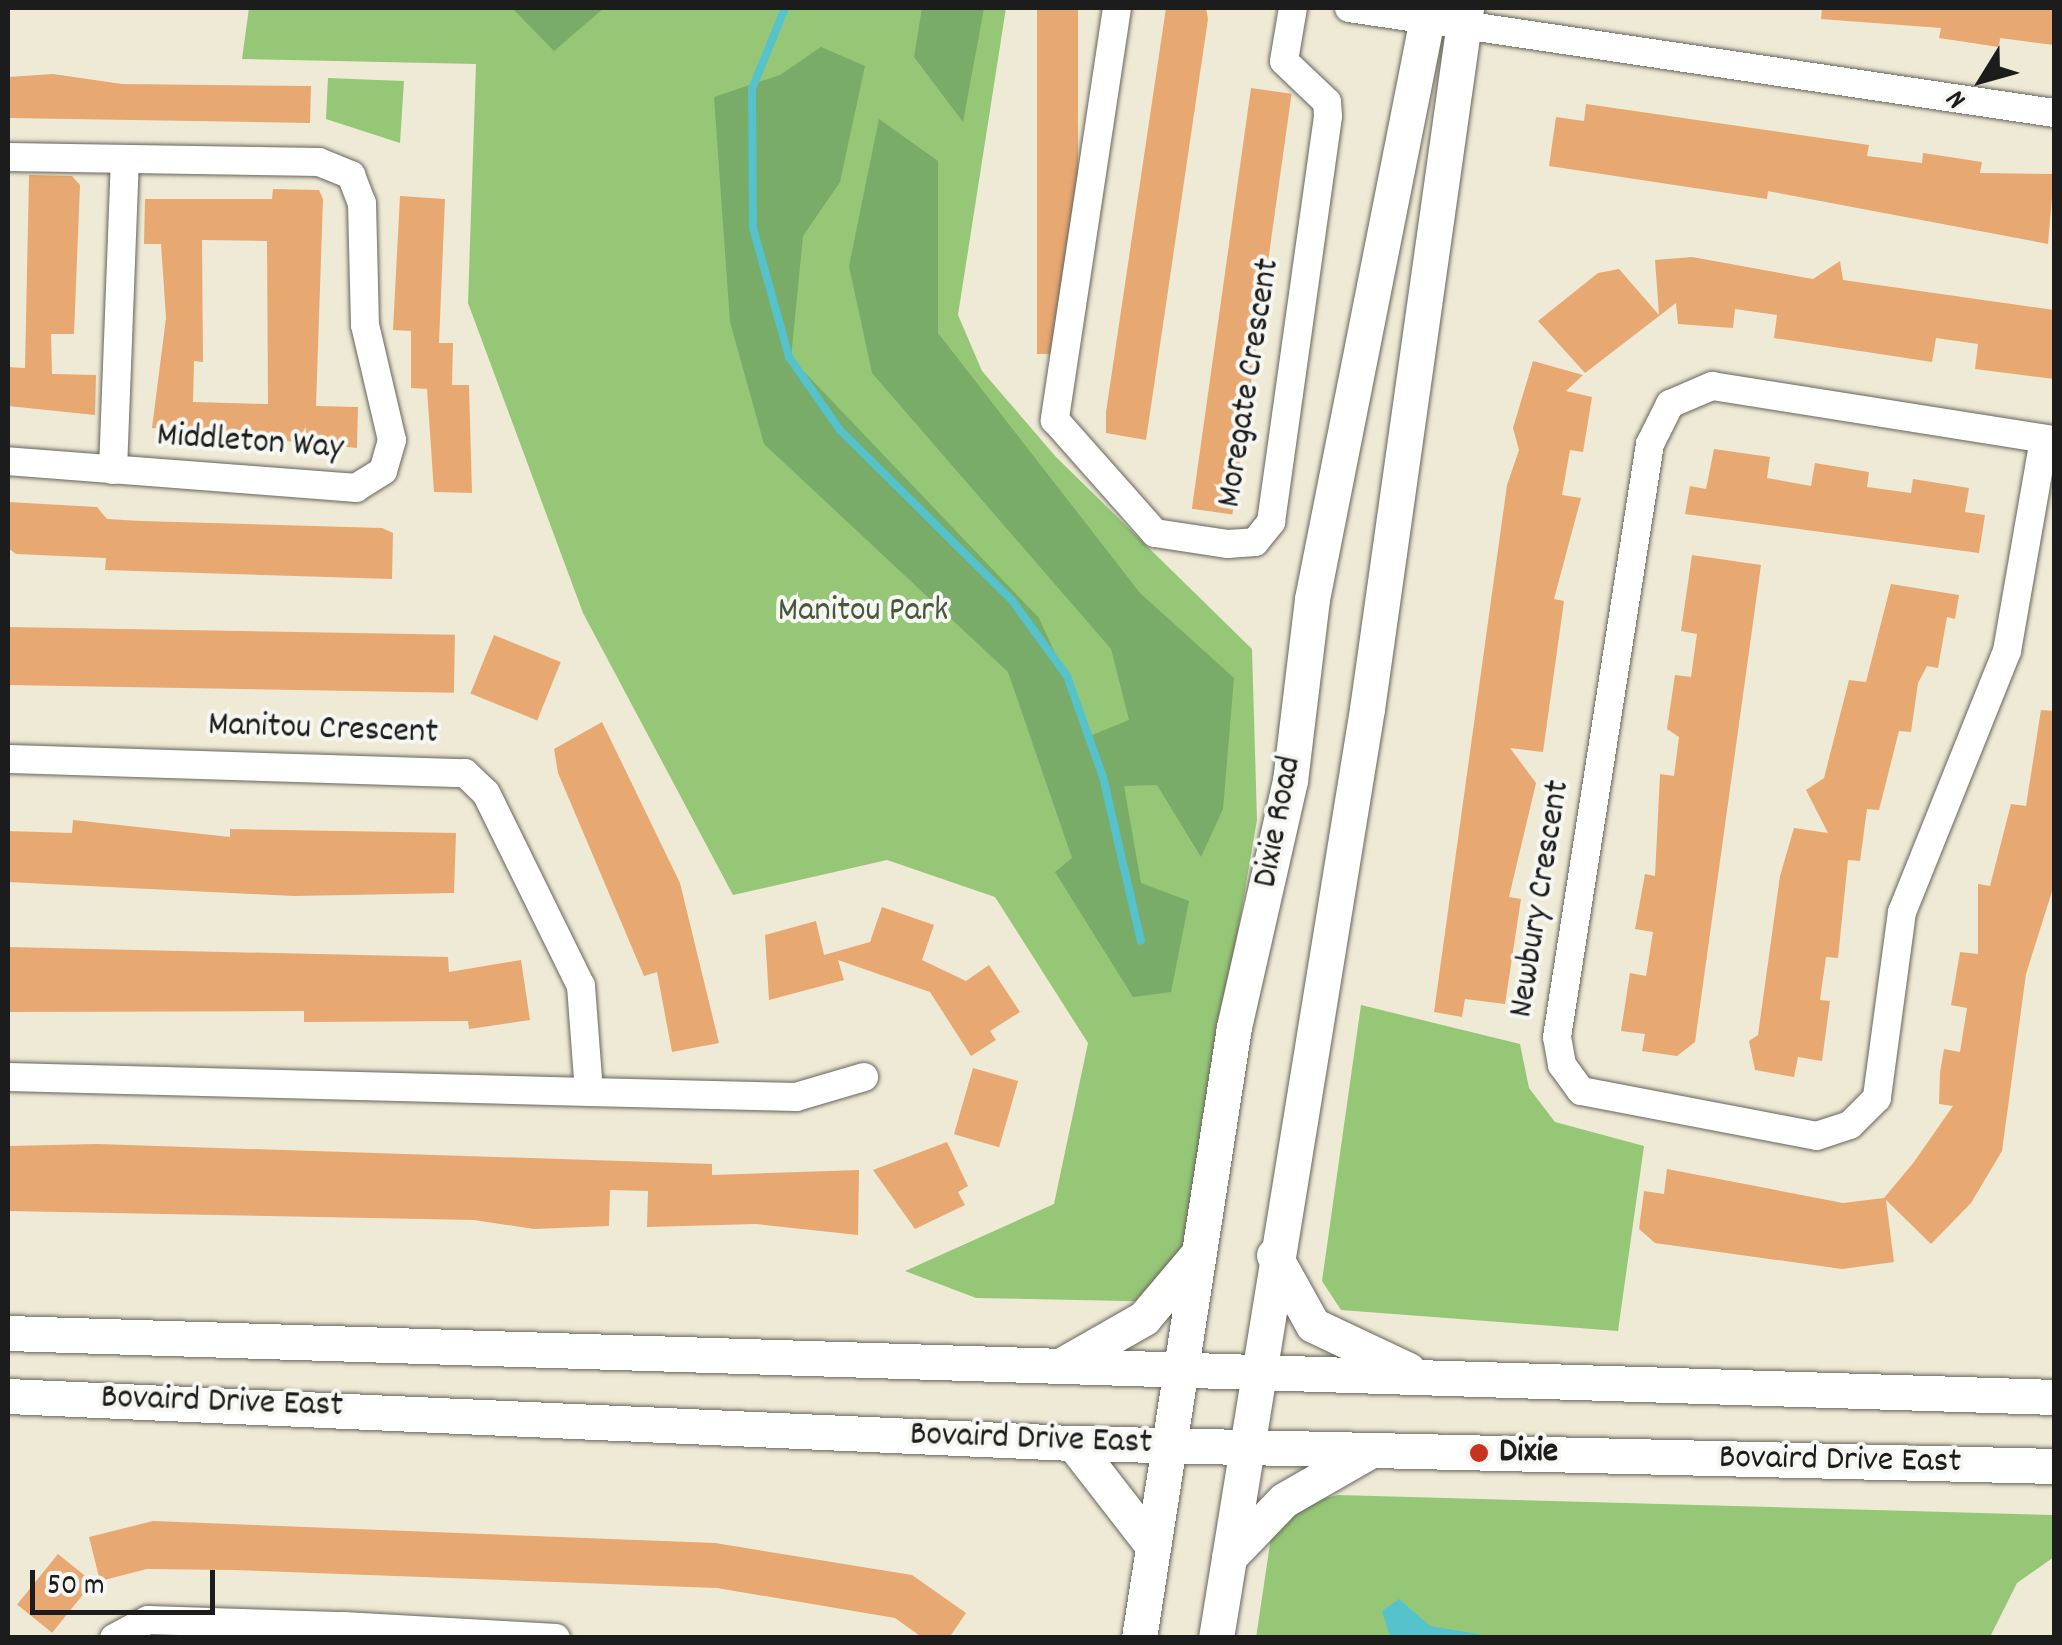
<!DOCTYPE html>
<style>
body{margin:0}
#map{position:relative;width:2062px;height:1645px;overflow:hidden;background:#efead5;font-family:Dekko,sans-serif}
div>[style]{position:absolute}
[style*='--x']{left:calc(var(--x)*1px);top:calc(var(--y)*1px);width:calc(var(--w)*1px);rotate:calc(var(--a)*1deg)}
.green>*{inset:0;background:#96c777}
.forest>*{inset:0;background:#78ac68}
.water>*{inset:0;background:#55c2cc}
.stream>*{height:8px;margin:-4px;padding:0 4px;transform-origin:4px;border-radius:4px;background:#55c2cc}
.building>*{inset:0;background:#e8a872;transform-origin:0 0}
.roads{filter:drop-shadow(0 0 2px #66645d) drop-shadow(0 0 2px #66645d)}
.minor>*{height:28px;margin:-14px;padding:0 14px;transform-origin:14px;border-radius:14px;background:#fff}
.major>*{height:35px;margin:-17.5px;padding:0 17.5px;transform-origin:17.5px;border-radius:17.5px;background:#fff}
.dots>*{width:28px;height:28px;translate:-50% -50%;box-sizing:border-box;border:5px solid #f6f6f2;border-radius:50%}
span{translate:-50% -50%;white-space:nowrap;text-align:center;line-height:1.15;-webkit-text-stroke:8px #f6f6f2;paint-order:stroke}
.street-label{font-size:35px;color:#1c1c1c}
.park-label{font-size:35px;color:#47583c}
.poi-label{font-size:35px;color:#1c1c1c;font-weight:700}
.left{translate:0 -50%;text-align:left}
.frame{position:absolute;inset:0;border:10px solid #1c1c1c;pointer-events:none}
.north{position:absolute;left:1932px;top:30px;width:100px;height:100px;-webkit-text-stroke:8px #f6f6f2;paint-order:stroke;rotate:233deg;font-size:28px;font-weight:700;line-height:40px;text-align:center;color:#1c1c1c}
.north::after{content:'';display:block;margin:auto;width:35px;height:45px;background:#1c1c1c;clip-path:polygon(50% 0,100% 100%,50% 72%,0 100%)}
.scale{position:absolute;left:30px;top:1570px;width:185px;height:45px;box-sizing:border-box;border:5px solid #1c1c1c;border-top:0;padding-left:12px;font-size:30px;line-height:35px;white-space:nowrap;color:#1c1c1c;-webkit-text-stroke:8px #f6f6f2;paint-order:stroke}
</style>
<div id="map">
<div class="green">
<i style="clip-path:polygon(249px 8px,1006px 8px,958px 315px,982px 371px,1056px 457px,1252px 649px,1257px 820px,1174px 1302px,976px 1298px,905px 1271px,1054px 1204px,1088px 1043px,995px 897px,887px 860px,733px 895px,583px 613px,468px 303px,476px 64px,242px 59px)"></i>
<i style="clip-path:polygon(328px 78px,404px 81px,400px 143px,326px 119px)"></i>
<i style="clip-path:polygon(1361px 1005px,1520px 1044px,1529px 1088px,1555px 1122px,1644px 1146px,1618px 1331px,1341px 1310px,1322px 1281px)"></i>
<i style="clip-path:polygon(1338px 1495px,2054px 1515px,2054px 1557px,2017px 1583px,1990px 1637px,1256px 1638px,1275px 1510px)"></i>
</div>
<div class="forest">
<i style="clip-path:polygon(512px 8px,604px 8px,554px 51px)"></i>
<i style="clip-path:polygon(922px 8px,984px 8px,963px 122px,914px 57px)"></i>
<i style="clip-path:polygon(821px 47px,865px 66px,840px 182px,803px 236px,791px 358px,1039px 618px,1092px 735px,1129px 720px,1111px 649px,872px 373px,849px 266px,879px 119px,938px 161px,938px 333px,1140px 593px,1234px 678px,1223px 809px,1201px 857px,1157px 785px,1124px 786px,1141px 883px,1189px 901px,1171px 992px,1133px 997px,1055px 872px,1072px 858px,1008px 672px,764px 444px,730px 322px,714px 97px,780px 75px)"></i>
</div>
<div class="water">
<i style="clip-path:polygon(1399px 1599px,1430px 1626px,1496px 1637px,1390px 1637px,1382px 1611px)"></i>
</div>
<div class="stream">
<i style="--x:785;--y:8;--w:87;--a:112.2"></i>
<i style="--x:752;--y:89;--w:139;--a:89.6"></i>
<i style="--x:753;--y:228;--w:134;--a:74.4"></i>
<i style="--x:789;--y:357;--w:89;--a:55.1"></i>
<i style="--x:840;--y:430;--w:240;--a:44.7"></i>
<i style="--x:1011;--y:599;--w:95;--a:54"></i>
<i style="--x:1067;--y:676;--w:107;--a:70.4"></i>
<i style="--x:1103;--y:777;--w:168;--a:77"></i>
</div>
<div class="building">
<i style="left:1037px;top:8px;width:41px;height:346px"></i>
<i style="clip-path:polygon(1166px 8px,1206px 8px,1208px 19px,1146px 440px,1106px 433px,1106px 412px)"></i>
<i style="clip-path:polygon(1822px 8px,2054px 8px,2054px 45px,2000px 38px,1999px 47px,1939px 38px,1941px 28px,1821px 19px)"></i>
<i style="clip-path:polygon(53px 74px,122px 84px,311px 86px,310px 123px,8px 118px,8px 77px)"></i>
<i style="left:1251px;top:88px;width:41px;height:425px;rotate:8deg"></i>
<i style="clip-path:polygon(1586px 104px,1869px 145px,1867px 156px,1922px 163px,1923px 153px,1982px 162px,1980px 173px,2054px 174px,2048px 244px,1768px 191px,1767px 199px,1549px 166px,1556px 117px,1584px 121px)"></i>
<i style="clip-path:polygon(29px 175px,72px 176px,80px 185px,74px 334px,51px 334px,52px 374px,96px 375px,95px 415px,8px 406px,8px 367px,25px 368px)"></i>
<i style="clip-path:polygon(evenodd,273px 189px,319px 190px,323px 199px,316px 406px,358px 407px,357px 448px,152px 428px,166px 318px,161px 244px,144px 244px,145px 199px,272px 199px,273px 189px,202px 240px,267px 241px,268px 404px,193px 402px,194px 361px,203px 362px,202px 240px)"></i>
<i style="clip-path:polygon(400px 196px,445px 199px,439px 343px,453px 343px,452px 385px,469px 385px,472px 493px,434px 492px,427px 389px,411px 388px,411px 331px,393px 330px)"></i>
<i style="clip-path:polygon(1692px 257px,1813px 279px,1840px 261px,1843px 280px,2054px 310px,2054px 379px,1975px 369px,1978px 344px,1936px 338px,1932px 362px,1774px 338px,1777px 315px,1735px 309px,1733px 328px,1678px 324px,1676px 303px,1585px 373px,1538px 321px,1598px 273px,1619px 269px,1659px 315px,1655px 260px)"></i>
<i style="clip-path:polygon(1533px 361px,1583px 375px,1566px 391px,1592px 397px,1583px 452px,1570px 450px,1562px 495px,1581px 498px,1554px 599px,1564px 601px,1543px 752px,1510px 748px,1536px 783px,1509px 897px,1521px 899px,1505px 1004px,1465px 999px,1462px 1017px,1434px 1012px,1507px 485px,1519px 450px,1513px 428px)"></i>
<i style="clip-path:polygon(1714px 449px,1770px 457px,1767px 478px,1811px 486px,1815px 463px,1869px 472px,1867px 487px,1911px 493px,1913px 479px,1969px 488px,1965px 512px,1985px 515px,1979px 553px,1685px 514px,1690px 486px,1706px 489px)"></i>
<i style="clip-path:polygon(8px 502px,97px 507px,107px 519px,141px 521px,382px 528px,393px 533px,392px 579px,105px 570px,106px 558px,16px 554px,8px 548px)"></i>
<i style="clip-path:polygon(1692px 555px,1761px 565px,1695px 1042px,1677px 1056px,1642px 1051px,1645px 1034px,1621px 1031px,1630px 973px,1646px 976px,1653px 932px,1635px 929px,1645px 874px,1655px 876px,1660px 774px,1674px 776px,1679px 737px,1667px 729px,1675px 675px,1691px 677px,1697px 634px,1681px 631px)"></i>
<i style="clip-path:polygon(1891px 584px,1959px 595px,1955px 619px,1947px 617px,1938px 668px,1927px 666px,1918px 683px,1911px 732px,1899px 731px,1879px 810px,1867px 809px,1860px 861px,1848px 860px,1838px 958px,1826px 957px,1820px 1000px,1830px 1001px,1822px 1061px,1798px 1057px,1794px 1077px,1755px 1070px,1749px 1041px,1758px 1035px,1780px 876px,1794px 828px,1828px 833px,1806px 790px,1824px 778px,1849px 680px,1866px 682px)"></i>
<i style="left:8px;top:627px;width:447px;height:58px;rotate:1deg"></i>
<i style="left:494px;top:635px;width:72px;height:63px;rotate:22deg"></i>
<i style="clip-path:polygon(2041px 710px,2054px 711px,2054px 885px,2026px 974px,2002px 1151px,1971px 1203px,1931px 1244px,1886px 1200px,1894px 1262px,1842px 1269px,1655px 1243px,1639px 1229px,1644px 1191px,1664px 1194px,1667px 1169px,1843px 1203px,1884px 1198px,1914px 1162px,1953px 1106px,1939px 1104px,1940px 1073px,1944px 1049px,1960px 1052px,1967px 1008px,1951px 1005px,1960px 952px,1978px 954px,1978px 884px,1990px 886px,2011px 804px,2026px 806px)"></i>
<i style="clip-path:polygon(602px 722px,680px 883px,719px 1043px,672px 1052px,657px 972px,644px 976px,558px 773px,554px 749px)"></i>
<i style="clip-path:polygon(73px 820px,230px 837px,230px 829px,456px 833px,454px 893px,294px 896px,8px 882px,8px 831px,72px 833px)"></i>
<i style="clip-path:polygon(882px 907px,934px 925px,922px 960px,966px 981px,989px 965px,1020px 1012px,990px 1031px,996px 1040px,971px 1056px,930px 992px,838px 960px,844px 980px,769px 1000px,765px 935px,816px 921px,824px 955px,870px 942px)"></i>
<i style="clip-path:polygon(8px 947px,448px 957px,449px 972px,521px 960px,530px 1020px,469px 1029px,468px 1021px,304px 1022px,304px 1011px,8px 1012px)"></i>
<i style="left:973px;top:1068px;width:47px;height:69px;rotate:16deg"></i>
<i style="clip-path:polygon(947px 1142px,968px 1186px,958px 1192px,965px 1205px,915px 1229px,873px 1170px)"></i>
<i style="clip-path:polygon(97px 1144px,712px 1164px,712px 1175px,859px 1170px,858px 1235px,756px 1224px,647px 1227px,648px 1191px,610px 1190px,609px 1226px,534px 1229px,474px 1220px,8px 1211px,8px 1146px)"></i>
<i style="clip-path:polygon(153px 1521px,715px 1543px,912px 1575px,966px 1613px,949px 1638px,923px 1638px,895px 1618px,717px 1588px,233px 1570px,147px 1569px,100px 1581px,89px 1537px)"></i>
<i style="left:58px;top:1554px;width:45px;height:65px;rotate:39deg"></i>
</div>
<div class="roads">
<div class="minor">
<i style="--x:1117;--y:8;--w:417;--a:98.6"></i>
<i style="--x:1055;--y:420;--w:151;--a:48.5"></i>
<i style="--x:1155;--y:533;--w:74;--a:8.6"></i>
<i style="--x:1228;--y:544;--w:27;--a:-4"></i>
<i style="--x:1255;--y:542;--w:26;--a:-51"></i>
<i style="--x:1271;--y:522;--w:410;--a:-82"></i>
<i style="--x:1328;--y:116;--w:14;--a:-94"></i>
<i style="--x:1327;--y:102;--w:59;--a:-136.4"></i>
<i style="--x:1284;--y:61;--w:54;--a:-80.4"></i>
<i style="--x:1349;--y:8;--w:713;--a:8.47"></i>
<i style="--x:8;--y:157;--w:311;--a:0.9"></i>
<i style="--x:319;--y:162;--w:35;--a:22"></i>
<i style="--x:351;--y:175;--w:30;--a:69"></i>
<i style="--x:362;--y:203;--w:122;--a:88.6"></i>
<i style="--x:365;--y:325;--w:118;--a:76.8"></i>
<i style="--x:392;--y:440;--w:32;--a:106"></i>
<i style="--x:383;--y:471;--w:32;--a:148"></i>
<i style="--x:356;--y:488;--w:349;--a:-175.6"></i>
<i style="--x:2044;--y:439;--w:215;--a:99.9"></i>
<i style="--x:2007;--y:651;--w:281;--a:111.9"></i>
<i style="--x:1902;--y:912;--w:188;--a:97.7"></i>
<i style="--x:1877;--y:1098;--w:38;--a:135"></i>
<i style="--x:1850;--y:1125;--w:35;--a:162"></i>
<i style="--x:1817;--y:1136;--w:240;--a:-169.2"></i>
<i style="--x:1581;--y:1091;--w:32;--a:-126"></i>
<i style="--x:1562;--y:1065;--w:28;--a:-100"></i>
<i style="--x:1557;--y:1037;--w:600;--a:-81.09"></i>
<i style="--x:1650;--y:444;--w:45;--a:-63.4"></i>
<i style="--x:1670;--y:404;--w:46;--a:-23.2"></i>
<i style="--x:1712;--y:386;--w:346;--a:9"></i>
<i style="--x:113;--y:470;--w:310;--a:-87.8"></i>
<i style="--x:8;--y:759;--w:457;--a:1.8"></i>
<i style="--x:465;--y:773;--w:29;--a:44"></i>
<i style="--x:486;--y:793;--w:215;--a:63.8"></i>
<i style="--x:581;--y:986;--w:106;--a:85.7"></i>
<i style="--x:589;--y:1092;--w:207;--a:1.4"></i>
<i style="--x:796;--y:1097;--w:71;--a:-16.4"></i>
<i style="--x:8;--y:1077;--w:581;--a:1.48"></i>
<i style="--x:344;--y:1626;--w:212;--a:3.2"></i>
<i style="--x:114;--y:1638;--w:38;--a:-28"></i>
<i style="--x:148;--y:1620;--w:196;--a:1.8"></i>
<i style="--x:344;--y:1626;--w:12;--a:85"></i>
</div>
<div class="major">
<i style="--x:1274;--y:1255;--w:80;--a:60.9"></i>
<i style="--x:1313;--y:1325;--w:105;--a:25.3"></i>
<i style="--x:8;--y:1333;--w:2047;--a:1.79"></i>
<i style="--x:1060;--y:1366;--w:97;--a:-29.7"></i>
<i style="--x:1144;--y:1318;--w:85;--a:-49.8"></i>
<i style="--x:8;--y:1396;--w:1066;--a:2.53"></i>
<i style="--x:1073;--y:1443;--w:981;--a:1.34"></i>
<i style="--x:1073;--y:1443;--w:130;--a:52.2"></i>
<i style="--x:1229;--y:1557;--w:79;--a:-46"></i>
<i style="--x:1284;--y:1500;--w:95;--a:-29.8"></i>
<i style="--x:1139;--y:1638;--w:618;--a:-81.16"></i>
<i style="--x:1234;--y:1027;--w:252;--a:-77.2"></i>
<i style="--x:1290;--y:781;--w:183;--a:-83.1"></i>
<i style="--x:1312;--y:599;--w:602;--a:-78.8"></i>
<i style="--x:1216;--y:1638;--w:941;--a:-80.77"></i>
<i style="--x:1367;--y:709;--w:708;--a:-81.96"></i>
</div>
</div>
<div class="dots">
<i style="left:1479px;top:1453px;background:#c8321e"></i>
</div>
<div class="street-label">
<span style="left:1250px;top:383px;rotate:-81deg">Moregate Crescent</span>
<span style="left:250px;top:443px;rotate:4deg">Middleton Way</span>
<span style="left:323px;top:730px;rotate:2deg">Manitou Crescent</span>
<span style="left:1279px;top:822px;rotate:-79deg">Dixie Road</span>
<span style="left:1541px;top:899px;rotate:-81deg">Newbury Crescent</span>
<span style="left:222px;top:1403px;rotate:2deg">Bovaird Drive East</span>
<span style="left:1031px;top:1440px;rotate:2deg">Bovaird Drive East</span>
<span style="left:1840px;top:1461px;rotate:1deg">Bovaird Drive East</span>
</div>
<div class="park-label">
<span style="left:863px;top:612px">Manitou Park</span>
</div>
<div class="poi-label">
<span class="left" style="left:1499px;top:1453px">Dixie</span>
</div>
<div class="frame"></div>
<div class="north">N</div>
<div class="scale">50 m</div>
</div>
